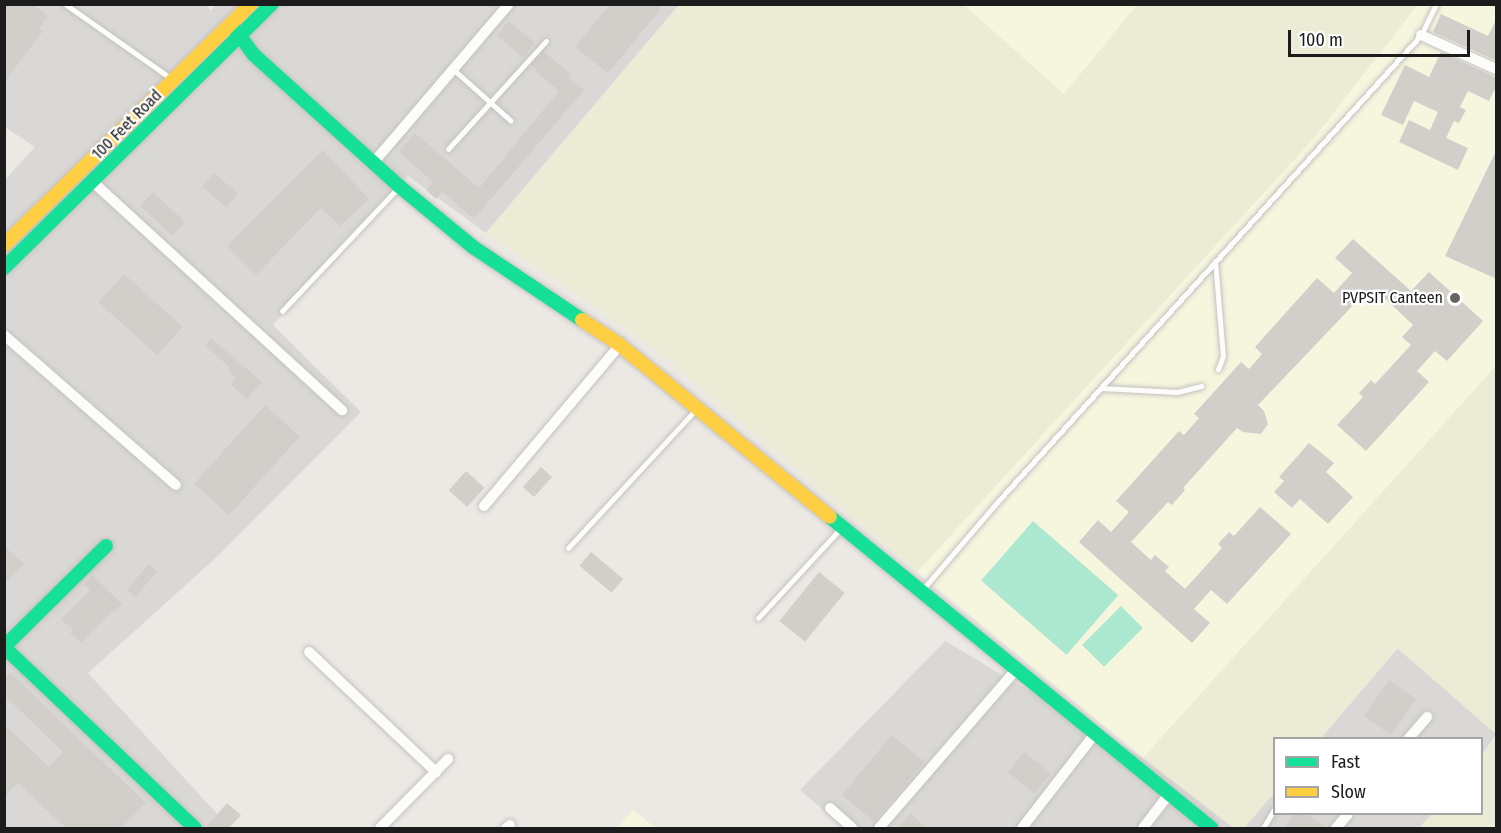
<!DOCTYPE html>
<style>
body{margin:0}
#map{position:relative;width:1501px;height:833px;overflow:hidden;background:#ece9e4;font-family:"Fira Sans Condensed",sans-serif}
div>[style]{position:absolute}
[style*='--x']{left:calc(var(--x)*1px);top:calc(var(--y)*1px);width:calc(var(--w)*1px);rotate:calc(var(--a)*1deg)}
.residential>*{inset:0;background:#dad8d6}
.education>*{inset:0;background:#f6f5de}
.farmland>*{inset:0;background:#ececd6}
.pitch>*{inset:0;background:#ace7cf;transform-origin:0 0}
.building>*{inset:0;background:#d2cfcb;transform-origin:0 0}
.roads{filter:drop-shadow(0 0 2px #c4c2c0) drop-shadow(0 0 2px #c4c2c0)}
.lane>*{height:5px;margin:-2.5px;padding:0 2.5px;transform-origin:2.5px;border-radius:2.5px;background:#fcfcfb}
.street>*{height:10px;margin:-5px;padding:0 5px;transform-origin:5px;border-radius:5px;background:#fcfcfb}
.fast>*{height:14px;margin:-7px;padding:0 7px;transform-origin:7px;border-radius:7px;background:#16e098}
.slow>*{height:14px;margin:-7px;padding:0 7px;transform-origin:7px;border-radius:7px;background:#ffcf43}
.dots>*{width:16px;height:16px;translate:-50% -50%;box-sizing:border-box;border:3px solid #fff;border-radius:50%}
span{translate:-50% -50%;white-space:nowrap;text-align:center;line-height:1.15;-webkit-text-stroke:4.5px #fff;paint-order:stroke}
.street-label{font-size:16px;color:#1c1c1c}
.poi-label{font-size:16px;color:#1c1c1c}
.right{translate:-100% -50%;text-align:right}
.frame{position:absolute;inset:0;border:6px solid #1c1c1c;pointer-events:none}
.legend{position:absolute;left:1273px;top:737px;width:210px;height:78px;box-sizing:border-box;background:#fff;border:2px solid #a4a4a4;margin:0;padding:8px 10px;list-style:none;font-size:18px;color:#1c1c1c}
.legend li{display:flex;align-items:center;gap:12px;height:30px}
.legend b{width:30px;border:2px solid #a4a4a4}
.scale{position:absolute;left:1288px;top:30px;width:182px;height:27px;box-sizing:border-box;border:3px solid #1c1c1c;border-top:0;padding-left:8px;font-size:18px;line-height:21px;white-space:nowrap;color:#1c1c1c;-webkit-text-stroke:4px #fff;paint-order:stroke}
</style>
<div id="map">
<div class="residential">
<i style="clip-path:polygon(204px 4px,211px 10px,217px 4px,679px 5px,486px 233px,408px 176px,273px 325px,361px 412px,219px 555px,88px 673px,230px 828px,5px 828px,4px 181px,35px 147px,5px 127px,5px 5px)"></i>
<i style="clip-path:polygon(945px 641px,1143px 758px,1234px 828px,844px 828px,800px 790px)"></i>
<i style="clip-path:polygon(1398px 648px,1496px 734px,1482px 755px,1482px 738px,1321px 738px)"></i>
<i style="clip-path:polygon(1274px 793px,1274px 814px,1432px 814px,1419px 828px,1244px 828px)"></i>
</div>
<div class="education">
<i style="clip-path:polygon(964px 5px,1137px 5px,1064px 95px)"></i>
<i style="clip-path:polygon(1417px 5px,1496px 5px,1496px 366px,1143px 758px,917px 572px,1314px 137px)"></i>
<i style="clip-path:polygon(633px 810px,656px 828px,617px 828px)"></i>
</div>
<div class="farmland">
<i style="clip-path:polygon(679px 5px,964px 5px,1064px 94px,1137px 5px,1417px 5px,1315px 137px,917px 572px,651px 346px,486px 233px)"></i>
<i style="clip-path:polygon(1496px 366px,1496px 734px,1397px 648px,1321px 738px,1274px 738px,1274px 793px,1244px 828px,1234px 828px,1143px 758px)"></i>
<i style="clip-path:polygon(1496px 737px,1496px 828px,1419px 828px,1432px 814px,1482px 814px,1482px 755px)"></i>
</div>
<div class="pitch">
<i style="left:1033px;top:521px;width:113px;height:79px;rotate:41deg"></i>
<i style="left:1121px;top:606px;width:31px;height:55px;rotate:45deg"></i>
</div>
<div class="building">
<i style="clip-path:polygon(4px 4px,33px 4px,48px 16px,39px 28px,43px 31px,4px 83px)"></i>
<i style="clip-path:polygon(610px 4px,656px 4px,661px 9px,608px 73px,575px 47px)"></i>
<i style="clip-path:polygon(1441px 14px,1488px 36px,1497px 18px,1495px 60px,1433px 32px)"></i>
<i style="left:509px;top:21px;width:34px;height:19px;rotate:40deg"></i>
<i style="clip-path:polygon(543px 51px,571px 74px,568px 77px,584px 90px,474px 219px,442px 192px,436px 199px,426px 190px,433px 182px,399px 152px,415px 133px,479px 188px,559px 91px,535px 71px,537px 69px,531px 64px)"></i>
<i style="clip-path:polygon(1441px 52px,1497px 78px,1497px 85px,1489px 101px,1468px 91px,1460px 107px,1466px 110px,1459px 123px,1454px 121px,1446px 138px,1468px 148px,1458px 170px,1399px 142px,1409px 120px,1430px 130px,1438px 112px,1414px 101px,1403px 125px,1381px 115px,1405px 65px,1429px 77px)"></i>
<i style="clip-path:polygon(1497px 149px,1497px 279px,1445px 256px)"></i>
<i style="clip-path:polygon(323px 150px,369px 199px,340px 226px,321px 208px,256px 275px,227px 246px)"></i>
<i style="left:214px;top:173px;width:32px;height:18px;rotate:41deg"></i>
<i style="left:153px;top:192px;width:44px;height:19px;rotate:43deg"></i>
<i style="clip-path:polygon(1353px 239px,1411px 291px,1429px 272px,1483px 321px,1447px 361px,1435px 351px,1417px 371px,1429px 382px,1366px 451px,1337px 425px,1363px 397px,1359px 393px,1371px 380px,1375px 384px,1411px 345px,1402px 337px,1413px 325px,1377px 291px,1366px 302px,1361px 297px,1258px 405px,1264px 411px,1268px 424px,1261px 434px,1243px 432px,1237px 428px,1183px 488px,1185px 490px,1172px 505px,1168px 502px,1131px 542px,1151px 560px,1155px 555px,1169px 567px,1165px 571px,1185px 589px,1222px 548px,1218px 544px,1229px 532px,1234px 536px,1260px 507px,1291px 534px,1227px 604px,1211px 590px,1194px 609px,1210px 623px,1192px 643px,1079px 542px,1098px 520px,1111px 532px,1129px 512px,1116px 501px,1179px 431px,1184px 435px,1199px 418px,1194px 414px,1241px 362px,1249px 369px,1262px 354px,1255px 347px,1317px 278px,1334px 293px,1352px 273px,1335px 258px)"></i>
<i style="left:124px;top:274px;width:79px;height:38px;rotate:42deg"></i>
<i style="clip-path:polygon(211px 338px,262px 382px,247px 399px,230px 384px,236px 378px,227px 370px,230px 368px,205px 345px)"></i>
<i style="left:265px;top:405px;width:47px;height:106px;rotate:42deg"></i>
<i style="clip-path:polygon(1309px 443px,1334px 463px,1326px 472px,1353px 497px,1328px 524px,1300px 499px,1292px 508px,1274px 492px,1284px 481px,1279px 477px)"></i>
<i style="left:541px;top:467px;width:15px;height:27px;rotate:42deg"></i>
<i style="left:466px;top:471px;width:25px;height:26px;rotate:42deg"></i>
<i style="clip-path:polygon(4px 546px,24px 564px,4px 584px)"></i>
<i style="left:591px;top:552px;width:42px;height:18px;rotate:40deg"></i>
<i style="left:149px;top:564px;width:11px;height:34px;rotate:41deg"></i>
<i style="left:819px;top:572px;width:33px;height:63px;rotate:39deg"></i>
<i style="clip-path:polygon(92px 575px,122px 604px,114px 613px,112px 611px,81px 643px,70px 633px,73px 630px,61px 619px,90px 590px,84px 584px)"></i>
<i style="clip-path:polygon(10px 672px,146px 803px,121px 828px,66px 828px,18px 783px,4px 797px,4px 724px,49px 767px,63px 752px,4px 695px,4px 678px)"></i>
<i style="left:1389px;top:680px;width:33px;height:44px;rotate:35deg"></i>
<i style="left:892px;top:735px;width:42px;height:78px;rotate:40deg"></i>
<i style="left:1024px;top:752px;width:34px;height:26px;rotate:38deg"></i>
<i style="clip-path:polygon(227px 803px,241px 815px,229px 828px,205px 828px)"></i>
<i style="clip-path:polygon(910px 813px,927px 828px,897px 828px)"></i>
<i style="clip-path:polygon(1294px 813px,1305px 813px,1328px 828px,1284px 828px)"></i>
</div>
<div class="roads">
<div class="lane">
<i style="--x:65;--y:4;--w:132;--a:35.1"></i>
<i style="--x:454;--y:70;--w:76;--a:41.8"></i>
<i style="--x:448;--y:149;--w:146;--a:-47.8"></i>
<i style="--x:1215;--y:261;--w:95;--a:85.2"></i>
<i style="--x:1223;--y:356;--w:14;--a:111"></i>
<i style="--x:282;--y:311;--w:169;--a:-46.7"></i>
<i style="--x:1101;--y:388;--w:76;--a:3"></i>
<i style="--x:1177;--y:392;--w:25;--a:-14"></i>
<i style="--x:568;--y:548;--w:190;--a:-47.3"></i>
<i style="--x:923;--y:589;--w:118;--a:-49.5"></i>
<i style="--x:1000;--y:499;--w:627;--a:-47.78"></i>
<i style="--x:1421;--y:35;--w:34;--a:-64"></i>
<i style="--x:758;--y:618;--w:124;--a:-47.3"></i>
<i style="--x:1263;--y:828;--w:21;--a:-59"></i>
</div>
<div class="street">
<i style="--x:1421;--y:35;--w:82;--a:24.4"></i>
<i style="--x:374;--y:162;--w:208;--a:-49.5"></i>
<i style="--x:93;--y:182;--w:338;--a:42.5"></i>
<i style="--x:4;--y:335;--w:228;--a:41.1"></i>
<i style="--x:484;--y:506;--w:211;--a:-49.8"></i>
<i style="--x:309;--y:652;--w:175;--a:43.4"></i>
<i style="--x:1409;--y:738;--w:28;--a:-49"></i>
<i style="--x:830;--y:808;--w:30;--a:42"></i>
<i style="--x:380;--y:828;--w:97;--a:-45.4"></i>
<i style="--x:506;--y:828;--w:5;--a:-37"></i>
<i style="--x:879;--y:828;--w:208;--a:-49.1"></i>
<i style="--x:1022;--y:828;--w:118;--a:-52.3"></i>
<i style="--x:1143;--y:828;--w:43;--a:-52.6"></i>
<i style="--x:1336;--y:828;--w:18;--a:-49"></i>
</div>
<div class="fast">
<i style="--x:232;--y:25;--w:37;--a:54"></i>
<i style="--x:254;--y:55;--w:195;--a:42.1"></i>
<i style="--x:399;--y:186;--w:96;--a:39.5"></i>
<i style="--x:473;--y:247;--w:131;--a:33.8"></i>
<i style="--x:4;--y:268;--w:376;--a:-44.6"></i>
<i style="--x:830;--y:517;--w:492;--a:39.2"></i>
<i style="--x:106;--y:546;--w:144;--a:135.3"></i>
<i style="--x:4;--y:647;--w:263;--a:43.5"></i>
</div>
<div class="slow">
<i style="--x:4;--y:245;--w:345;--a:-44.3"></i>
<i style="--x:582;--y:320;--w:45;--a:33.3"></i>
<i style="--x:620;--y:345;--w:271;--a:39.3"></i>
</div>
</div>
<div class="dots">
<i style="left:1455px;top:298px;background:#656462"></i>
</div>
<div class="street-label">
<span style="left:127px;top:125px;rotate:-45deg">100 Feet Road</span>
</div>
<div class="poi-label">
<span class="right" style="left:1443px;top:298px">PVPSIT Canteen</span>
</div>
<div class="frame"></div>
<ul class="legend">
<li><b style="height:8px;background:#16e098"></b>Fast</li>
<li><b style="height:8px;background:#ffcf43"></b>Slow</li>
</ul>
<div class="scale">100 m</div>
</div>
